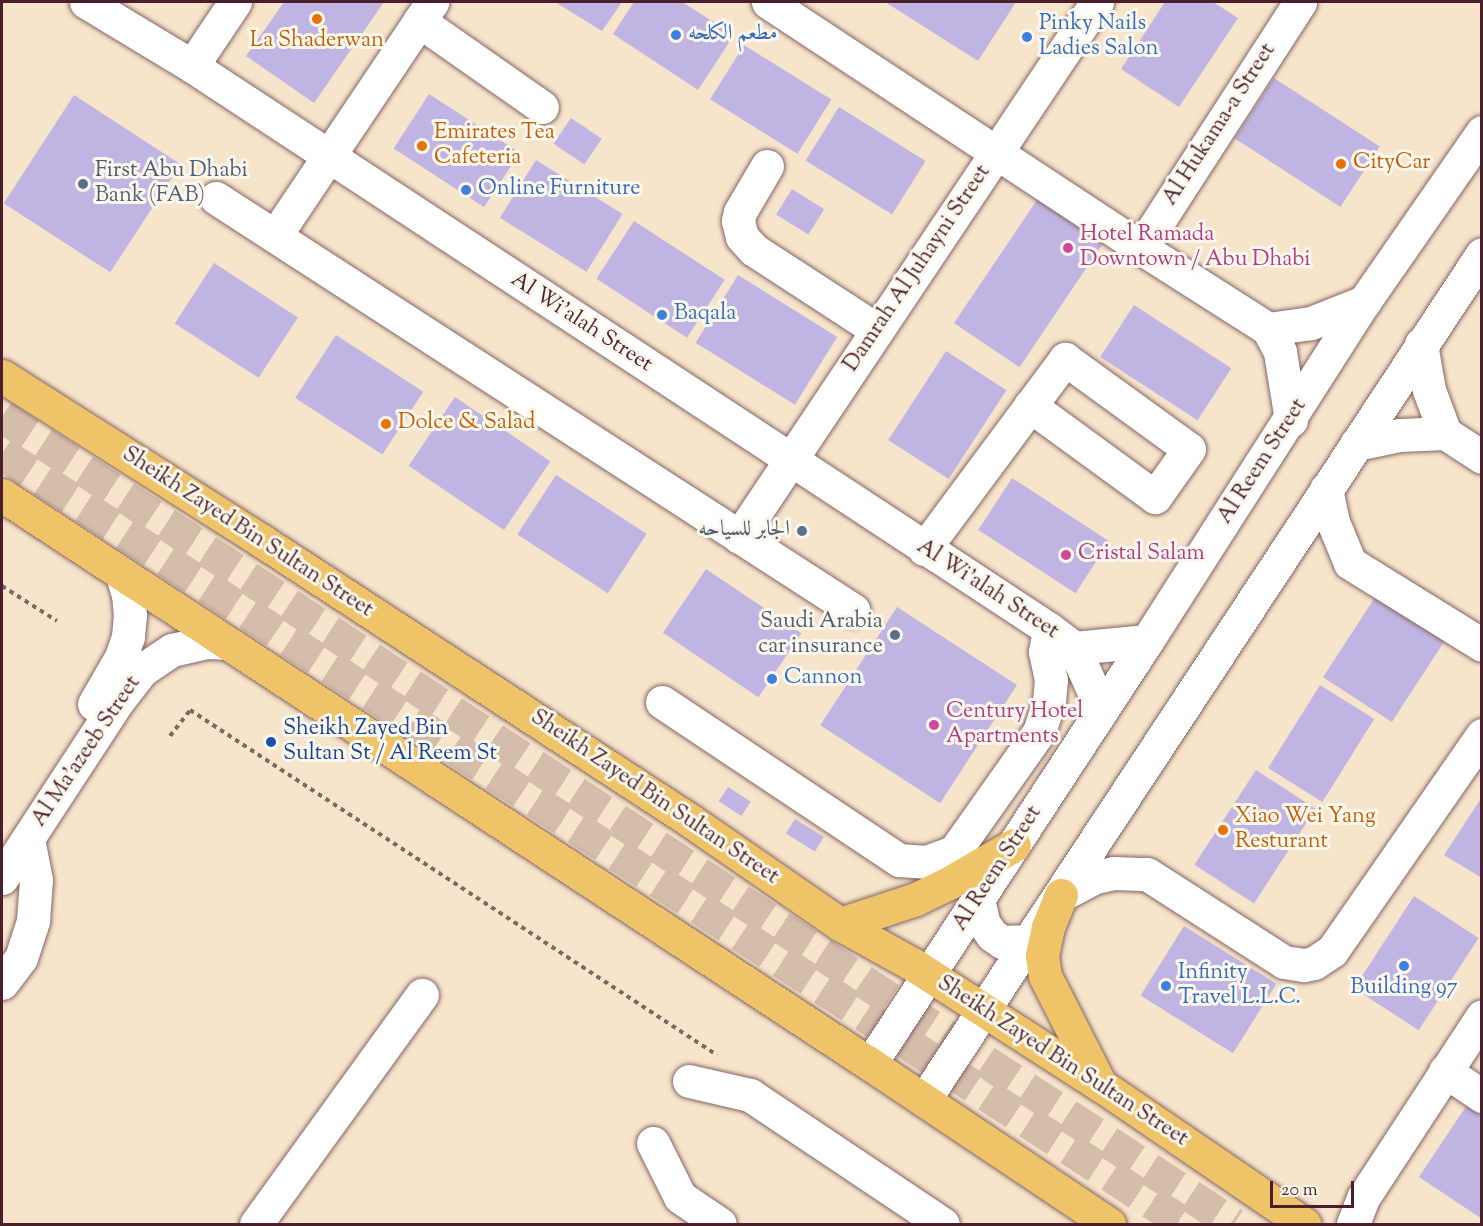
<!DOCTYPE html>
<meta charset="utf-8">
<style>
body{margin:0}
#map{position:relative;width:1483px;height:1226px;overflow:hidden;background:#f6e4cb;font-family:"Sorts Mill Goudy",Amiri,serif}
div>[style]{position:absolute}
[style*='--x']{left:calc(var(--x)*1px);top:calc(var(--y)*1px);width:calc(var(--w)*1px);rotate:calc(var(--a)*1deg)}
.building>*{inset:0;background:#c0b5e2;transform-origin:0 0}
.highway-tunnel>*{height:33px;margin-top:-16.5px;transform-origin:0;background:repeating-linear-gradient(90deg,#d4bdab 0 33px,transparent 0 49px)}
.path>*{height:4px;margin-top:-2px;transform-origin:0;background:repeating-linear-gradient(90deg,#866463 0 4.5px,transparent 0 9px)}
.roads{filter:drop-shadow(0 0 2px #866463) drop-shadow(0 0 2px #866463)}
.minor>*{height:33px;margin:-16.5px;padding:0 16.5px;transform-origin:16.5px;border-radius:16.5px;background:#fff}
.major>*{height:33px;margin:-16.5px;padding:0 16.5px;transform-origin:16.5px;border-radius:16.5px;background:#efc469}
.dots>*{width:16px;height:16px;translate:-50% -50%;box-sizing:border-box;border:3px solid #fbf7ec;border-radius:50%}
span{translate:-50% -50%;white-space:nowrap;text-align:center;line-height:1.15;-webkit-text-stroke:6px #fbf7ec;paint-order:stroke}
.shop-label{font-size:22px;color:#366cbe}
.left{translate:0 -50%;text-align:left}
.food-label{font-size:22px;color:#c56008}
.street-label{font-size:22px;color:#4a1f2b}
.service-label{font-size:22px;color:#4e5e75}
.right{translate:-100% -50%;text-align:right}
.hotel-label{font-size:22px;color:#b23c85}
.transit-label{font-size:22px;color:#164399}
.frame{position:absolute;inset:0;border:3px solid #4a1f2b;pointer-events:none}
.scale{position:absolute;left:1270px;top:1181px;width:84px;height:27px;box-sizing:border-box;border:3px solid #4a1f2b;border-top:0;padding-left:8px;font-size:18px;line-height:21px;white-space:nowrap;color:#4a1f2b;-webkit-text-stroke:4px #fbf7ec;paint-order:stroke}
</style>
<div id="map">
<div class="building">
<i style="clip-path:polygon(284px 2px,384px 2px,314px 103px,246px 56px)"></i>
<i style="clip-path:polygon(555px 2px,622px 2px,602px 31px)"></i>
<i style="clip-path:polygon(634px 2px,682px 2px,734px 35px,698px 90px,613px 34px)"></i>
<i style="clip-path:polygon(885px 2px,1016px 2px,978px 61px)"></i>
<i style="clip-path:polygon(1165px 2px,1213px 2px,1238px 18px,1179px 107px,1121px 69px)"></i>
<i style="left:744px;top:45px;width:103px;height:64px;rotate:32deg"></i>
<i style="left:1274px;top:78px;width:126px;height:72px;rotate:33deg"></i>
<i style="left:429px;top:94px;width:108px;height:65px;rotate:33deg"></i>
<i style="left:74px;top:95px;width:127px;height:129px;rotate:33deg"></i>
<i style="left:839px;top:107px;width:102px;height:63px;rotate:32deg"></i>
<i style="left:571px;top:118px;width:37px;height:31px;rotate:34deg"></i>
<i style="left:536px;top:160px;width:102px;height:68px;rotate:32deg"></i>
<i style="left:792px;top:189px;width:38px;height:30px;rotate:32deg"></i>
<i style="left:1039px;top:197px;width:79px;height:152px;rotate:34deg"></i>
<i style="left:634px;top:221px;width:108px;height:69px;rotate:33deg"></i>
<i style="left:214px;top:263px;width:100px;height:72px;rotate:33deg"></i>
<i style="left:738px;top:275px;width:117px;height:80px;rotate:32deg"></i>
<i style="left:1134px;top:305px;width:116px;height:62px;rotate:33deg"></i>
<i style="left:336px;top:335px;width:104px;height:75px;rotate:33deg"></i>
<i style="left:946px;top:351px;width:72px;height:106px;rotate:33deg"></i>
<i style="left:455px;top:397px;width:115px;height:83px;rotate:34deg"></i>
<i style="left:556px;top:475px;width:108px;height:71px;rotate:33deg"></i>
<i style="left:1012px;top:478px;width:116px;height:62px;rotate:33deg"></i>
<i style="left:706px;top:569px;width:115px;height:77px;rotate:34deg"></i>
<i style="left:1383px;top:585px;width:82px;height:110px;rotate:33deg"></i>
<i style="left:897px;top:607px;width:143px;height:141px;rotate:33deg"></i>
<i style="left:1320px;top:685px;width:64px;height:98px;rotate:32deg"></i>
<i style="left:1256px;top:770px;width:71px;height:113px;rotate:33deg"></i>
<i style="left:728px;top:787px;width:27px;height:17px;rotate:33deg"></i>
<i style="clip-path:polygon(1482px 797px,1482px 878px,1444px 855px)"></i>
<i style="left:795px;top:819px;width:34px;height:17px;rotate:32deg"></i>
<i style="left:1414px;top:896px;width:77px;height:110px;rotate:33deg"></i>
<i style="left:1184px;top:926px;width:109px;height:82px;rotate:32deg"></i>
<i style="clip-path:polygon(1467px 1105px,1482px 1115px,1482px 1219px,1419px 1177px)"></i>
</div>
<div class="highway-tunnel">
<i style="--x:2;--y:416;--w:1473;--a:33.26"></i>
<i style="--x:2;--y:453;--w:1412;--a:33.09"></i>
</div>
<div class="path">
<i style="--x:2;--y:586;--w:65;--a:32.5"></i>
<i style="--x:170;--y:736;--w:33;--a:-52"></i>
<i style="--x:190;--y:710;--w:630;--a:33.21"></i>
</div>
<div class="roads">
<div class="minor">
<i style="--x:86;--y:2;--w:124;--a:31.1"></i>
<i style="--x:192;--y:66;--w:1025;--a:33.3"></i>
<i style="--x:1049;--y:629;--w:31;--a:37"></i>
<i style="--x:1074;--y:648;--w:68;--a:65.7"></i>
<i style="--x:768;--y:2;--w:447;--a:33.4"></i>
<i style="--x:1141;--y:248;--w:151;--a:32.5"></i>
<i style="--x:1268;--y:329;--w:26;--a:62"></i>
<i style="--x:1280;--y:352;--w:69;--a:80.8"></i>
<i style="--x:419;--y:21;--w:150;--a:35"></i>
<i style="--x:192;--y:66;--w:77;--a:-56.1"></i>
<i style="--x:767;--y:166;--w:53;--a:120.4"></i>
<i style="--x:740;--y:212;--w:9;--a:103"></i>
<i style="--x:738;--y:221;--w:16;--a:76"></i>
<i style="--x:742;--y:237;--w:18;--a:47"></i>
<i style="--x:754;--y:250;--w:147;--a:33"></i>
<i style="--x:216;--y:198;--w:759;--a:32.89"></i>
<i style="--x:275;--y:236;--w:282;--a:-56.1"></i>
<i style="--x:1141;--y:248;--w:293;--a:-57.1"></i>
<i style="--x:1268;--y:329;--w:43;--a:-7.9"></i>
<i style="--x:1311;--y:323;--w:57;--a:-21.6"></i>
<i style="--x:1421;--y:344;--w:47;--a:80.1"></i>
<i style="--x:1429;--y:390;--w:46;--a:69.6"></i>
<i style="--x:1445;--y:433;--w:44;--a:33"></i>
<i style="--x:1356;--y:444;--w:45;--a:-11.6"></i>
<i style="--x:1400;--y:435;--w:45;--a:-2.5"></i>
<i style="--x:1326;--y:489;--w:34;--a:78"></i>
<i style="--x:1333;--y:522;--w:44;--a:67.5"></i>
<i style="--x:1350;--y:563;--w:155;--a:31.8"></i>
<i style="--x:739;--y:537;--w:644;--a:-56.21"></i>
<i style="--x:924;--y:549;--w:237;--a:-53.4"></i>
<i style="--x:1065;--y:359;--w:153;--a:36"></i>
<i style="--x:1189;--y:449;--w:59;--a:125.3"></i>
<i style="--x:1155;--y:497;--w:155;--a:-143.9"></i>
<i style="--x:1074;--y:648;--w:73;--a:-5.5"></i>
<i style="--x:662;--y:702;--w:285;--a:33.7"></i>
<i style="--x:899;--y:860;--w:27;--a:4"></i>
<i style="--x:926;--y:862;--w:30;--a:-20"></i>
<i style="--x:954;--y:852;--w:147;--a:-54.7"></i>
<i style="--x:1039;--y:732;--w:32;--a:-72"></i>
<i style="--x:1049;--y:702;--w:22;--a:-85"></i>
<i style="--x:1051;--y:680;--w:29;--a:-102"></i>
<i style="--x:1045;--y:652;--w:23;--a:-80"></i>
<i style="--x:94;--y:704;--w:54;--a:-60.1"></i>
<i style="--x:121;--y:657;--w:21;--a:-71"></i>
<i style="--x:128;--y:637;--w:21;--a:-85"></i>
<i style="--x:130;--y:616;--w:21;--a:-95"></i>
<i style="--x:128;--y:595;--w:21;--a:-107"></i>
<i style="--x:2;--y:878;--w:210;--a:-56.8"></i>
<i style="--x:117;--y:702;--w:41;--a:-52"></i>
<i style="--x:142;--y:670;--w:36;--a:-34"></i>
<i style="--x:172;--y:650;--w:36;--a:-13"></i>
<i style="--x:207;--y:642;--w:17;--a:3"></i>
<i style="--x:1063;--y:894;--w:36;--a:-28"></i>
<i style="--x:1095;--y:877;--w:19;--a:-12"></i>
<i style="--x:1114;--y:873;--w:33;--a:2"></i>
<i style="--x:1147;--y:874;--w:163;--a:32.7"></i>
<i style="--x:1284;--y:962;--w:20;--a:9"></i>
<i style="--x:1304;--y:965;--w:10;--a:-11"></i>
<i style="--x:1314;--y:963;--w:22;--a:-34"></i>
<i style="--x:1332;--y:951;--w:263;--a:-55.2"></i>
<i style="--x:978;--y:899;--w:26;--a:77"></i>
<i style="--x:984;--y:924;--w:14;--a:54"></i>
<i style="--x:992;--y:935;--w:12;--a:35"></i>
<i style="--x:1002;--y:942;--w:29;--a:-2"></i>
<i style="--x:2;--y:983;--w:31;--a:-53"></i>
<i style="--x:21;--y:958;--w:40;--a:-72"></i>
<i style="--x:33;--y:920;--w:40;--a:-85.7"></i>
<i style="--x:36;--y:880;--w:42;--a:-101"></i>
<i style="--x:870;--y:1064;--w:506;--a:-56.78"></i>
<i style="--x:1147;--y:641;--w:403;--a:-57.4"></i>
<i style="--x:1364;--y:302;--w:207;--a:-55.2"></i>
<i style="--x:1445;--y:1071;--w:45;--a:34"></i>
<i style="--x:689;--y:1081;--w:63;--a:12.9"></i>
<i style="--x:750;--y:1095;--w:232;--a:33.8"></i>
<i style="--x:924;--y:1100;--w:1013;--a:-56.59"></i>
<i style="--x:653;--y:1143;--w:60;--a:63.4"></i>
<i style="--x:680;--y:1197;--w:48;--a:34"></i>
<i style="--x:256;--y:1224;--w:283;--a:-54.1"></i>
<i style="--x:1353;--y:1224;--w:28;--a:-69"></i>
<i style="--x:1363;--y:1198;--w:217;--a:-56.8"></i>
</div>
<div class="major">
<i style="--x:2;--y:376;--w:308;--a:32.4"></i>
<i style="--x:262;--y:541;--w:512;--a:33.13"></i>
<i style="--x:691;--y:821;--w:181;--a:34.7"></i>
<i style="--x:840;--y:924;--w:85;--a:29"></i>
<i style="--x:914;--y:965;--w:224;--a:32.8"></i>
<i style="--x:1102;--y:1086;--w:245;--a:34.3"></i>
<i style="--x:2;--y:495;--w:1038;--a:33.25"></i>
<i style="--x:870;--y:1064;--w:288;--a:33.8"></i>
<i style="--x:1061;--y:895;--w:35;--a:112"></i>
<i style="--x:1048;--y:927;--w:29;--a:102"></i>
<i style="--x:1042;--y:955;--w:21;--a:82"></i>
<i style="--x:1045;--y:976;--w:119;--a:63"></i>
<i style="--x:840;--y:924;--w:80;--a:-18.2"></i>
<i style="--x:916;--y:899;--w:37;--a:-26"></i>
<i style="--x:949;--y:883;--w:75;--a:-30.3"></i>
</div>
</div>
<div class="dots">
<i style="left:317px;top:19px;background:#e8710a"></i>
<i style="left:676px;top:35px;background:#3f7fe0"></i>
<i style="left:1027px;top:37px;background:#3f7fe0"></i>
<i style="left:422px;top:146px;background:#e8710a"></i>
<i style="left:1341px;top:164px;background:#e8710a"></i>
<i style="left:83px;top:184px;background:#5c6f8a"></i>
<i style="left:466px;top:190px;background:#3f7fe0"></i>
<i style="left:1068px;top:248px;background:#d1479c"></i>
<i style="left:662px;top:315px;background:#3f7fe0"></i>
<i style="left:386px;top:424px;background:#e8710a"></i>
<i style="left:802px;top:531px;background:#5c6f8a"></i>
<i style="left:1066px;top:555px;background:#d1479c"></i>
<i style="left:895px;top:635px;background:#5c6f8a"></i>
<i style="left:772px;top:679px;background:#3f7fe0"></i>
<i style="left:934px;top:725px;background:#d1479c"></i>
<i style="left:271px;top:742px;background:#1a4fb4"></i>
<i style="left:1223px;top:830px;background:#e8710a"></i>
<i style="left:1404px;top:966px;background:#3f7fe0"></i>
<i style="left:1166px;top:986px;background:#3f7fe0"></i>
</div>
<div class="shop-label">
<span class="left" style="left:1039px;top:37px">Pinky Nails<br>Ladies Salon</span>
<span class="left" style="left:688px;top:35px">مطعم الكلحه</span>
<span class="left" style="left:478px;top:190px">Online Furniture</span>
<span class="left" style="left:674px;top:315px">Baqala</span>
<span class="left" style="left:784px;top:679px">Cannon</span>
<span class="left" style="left:1178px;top:986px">Infinity<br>Travel L.L.C.</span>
<span style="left:1404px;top:989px">Building 97</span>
</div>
<div class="food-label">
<span style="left:317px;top:42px">La Shaderwan</span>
<span class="left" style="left:434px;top:146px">Emirates Tea<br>Cafeteria</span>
<span class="left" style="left:1353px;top:164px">CityCar</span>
<span class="left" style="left:398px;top:424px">Dolce &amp; Salad</span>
<span class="left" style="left:1235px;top:830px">Xiao Wei Yang<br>Resturant</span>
</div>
<div class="street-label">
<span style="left:1220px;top:125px;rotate:-57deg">Al Hukama-a Street</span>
<span style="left:918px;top:269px;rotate:-56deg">Damrah Al Juhayni Street</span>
<span style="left:581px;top:323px;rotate:33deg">Al Wi'alah Street</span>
<span style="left:1263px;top:462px;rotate:-57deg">Al Reem Street</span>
<span style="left:247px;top:533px;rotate:33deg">Sheikh Zayed Bin Sultan Street</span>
<span style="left:987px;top:590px;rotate:33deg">Al Wi'alah Street</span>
<span style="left:87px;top:752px;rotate:-56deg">Al Ma'azeeb Street</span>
<span style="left:654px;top:798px;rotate:34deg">Sheikh Zayed Bin Sultan Street</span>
<span style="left:998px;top:869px;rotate:-57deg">Al Reem Street</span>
<span style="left:1062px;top:1062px;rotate:33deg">Sheikh Zayed Bin Sultan Street</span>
</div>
<div class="service-label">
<span class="left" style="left:95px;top:184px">First Abu Dhabi<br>Bank (FAB)</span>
<span class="right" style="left:790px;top:531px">الجابر للسياحه</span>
<span class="right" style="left:883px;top:635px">Saudi Arabia<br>car insurance</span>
</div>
<div class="hotel-label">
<span class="left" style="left:1080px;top:248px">Hotel Ramada<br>Downtown / Abu Dhabi</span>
<span class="left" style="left:1078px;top:555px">Cristal Salam</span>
<span class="left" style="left:946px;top:725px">Century Hotel<br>Apartments</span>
</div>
<div class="transit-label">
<span class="left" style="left:283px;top:742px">Sheikh Zayed Bin<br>Sultan St / Al Reem St</span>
</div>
<div class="frame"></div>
<div class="scale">20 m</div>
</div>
